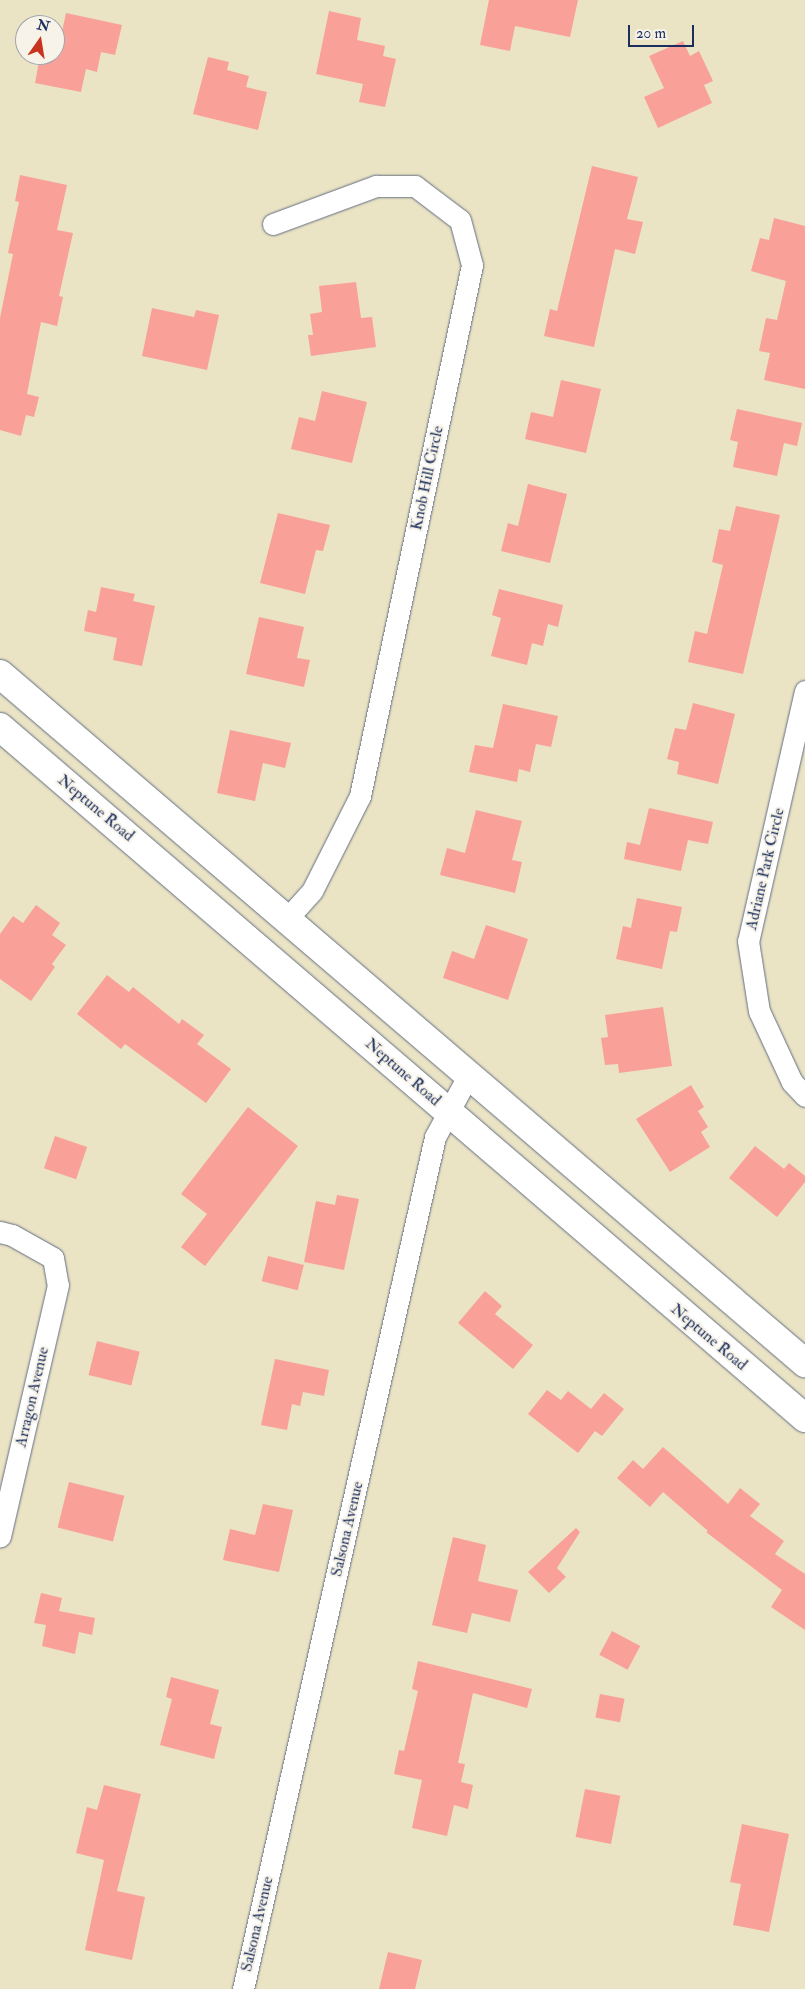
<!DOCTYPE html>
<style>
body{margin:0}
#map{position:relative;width:805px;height:1989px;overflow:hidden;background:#eae3c4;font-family:"IM FELL Double Pica",serif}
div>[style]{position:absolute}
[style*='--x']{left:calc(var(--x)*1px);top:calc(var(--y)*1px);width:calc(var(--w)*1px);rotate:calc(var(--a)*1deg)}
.building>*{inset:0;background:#f9a199;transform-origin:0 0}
.roads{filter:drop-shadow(0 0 1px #636e82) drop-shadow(0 0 1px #636e82)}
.minor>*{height:21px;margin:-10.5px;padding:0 10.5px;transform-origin:10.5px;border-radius:10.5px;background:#fff}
.major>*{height:28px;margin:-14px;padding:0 14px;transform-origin:14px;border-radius:14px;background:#fff}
span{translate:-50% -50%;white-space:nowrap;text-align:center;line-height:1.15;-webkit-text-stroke:4px #f7f3e8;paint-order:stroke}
.street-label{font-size:16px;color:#1b2f5e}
.north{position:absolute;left:15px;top:15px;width:50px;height:50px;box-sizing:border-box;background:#f7f3e8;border:1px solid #9fa5b1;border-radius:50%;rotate:13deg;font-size:14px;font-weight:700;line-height:20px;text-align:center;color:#1b2f5e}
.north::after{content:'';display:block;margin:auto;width:18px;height:22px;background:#c8321e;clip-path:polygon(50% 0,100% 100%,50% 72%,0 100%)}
.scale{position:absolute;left:628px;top:25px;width:66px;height:22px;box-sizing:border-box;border:2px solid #1b2f5e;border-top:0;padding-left:6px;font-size:15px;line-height:18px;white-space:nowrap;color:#1b2f5e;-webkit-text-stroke:4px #f7f3e8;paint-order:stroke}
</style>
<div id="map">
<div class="building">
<i style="clip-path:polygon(489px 0,578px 0,570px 37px,515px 26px,510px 51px,480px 45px)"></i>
<i style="clip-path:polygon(329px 11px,361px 18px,357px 40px,385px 46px,383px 56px,396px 59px,385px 107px,359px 102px,363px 84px,316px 74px)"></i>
<i style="clip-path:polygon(66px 13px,122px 25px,115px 55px,101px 52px,97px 72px,86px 69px,81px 92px,35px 83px,40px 56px,56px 59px)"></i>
<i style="clip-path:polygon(683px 41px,690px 56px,699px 51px,713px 81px,704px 85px,712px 103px,658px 128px,644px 97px,664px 88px,649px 56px)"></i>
<i style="clip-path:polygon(208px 57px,229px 62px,227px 70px,249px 76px,246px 87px,267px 92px,258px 130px,193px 114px)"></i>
<i style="clip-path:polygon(592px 166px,638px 177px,627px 219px,643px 222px,635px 254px,615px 249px,594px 347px,544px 336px,550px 309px,557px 311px)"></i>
<i style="clip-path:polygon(20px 175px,67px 185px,57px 230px,73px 233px,59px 296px,63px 297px,57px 326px,41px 322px,27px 394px,39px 397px,34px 417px,26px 415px,21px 436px,0 430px,0 318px,13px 254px,8px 253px,19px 202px,15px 201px)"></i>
<i style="clip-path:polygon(774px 218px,805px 226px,805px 389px,764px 380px,770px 353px,759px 351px,766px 318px,777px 320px,786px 281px,751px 271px,760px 238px,769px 240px)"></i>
<i style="clip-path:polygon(356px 282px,361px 318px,372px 317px,376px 347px,311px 356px,308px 335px,313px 335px,310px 314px,322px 312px,319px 286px)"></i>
<i style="clip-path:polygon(152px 308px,194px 317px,196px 310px,219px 315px,207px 370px,142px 356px)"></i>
<i style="clip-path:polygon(561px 380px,601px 389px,586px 453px,525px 439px,531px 412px,553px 417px)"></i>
<i style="clip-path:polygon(322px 391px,367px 402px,352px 463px,291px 449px,299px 417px,315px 421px)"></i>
<i style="clip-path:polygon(737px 409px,802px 423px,797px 446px,784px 443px,777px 476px,733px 467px,738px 442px,730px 440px)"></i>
<i style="clip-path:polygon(528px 484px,567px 494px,550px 563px,501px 551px,508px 523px,518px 526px)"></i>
<i style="clip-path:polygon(736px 506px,780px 515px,743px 674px,688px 662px,695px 631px,707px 634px,723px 565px,712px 562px,719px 529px,730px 531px)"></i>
<i style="clip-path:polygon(278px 513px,330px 525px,323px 551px,316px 550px,305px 594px,260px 583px)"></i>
<i style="clip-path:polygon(101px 587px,135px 594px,133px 601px,155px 606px,142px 666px,113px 660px,117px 638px,84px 631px,88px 610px,96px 612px)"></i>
<i style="clip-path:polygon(499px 589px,563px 605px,558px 627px,548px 624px,543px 646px,532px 643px,527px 665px,491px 656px,501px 618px,492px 615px)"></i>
<i style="clip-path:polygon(259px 617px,304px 627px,297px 658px,310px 660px,304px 687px,246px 674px)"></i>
<i style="clip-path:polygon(693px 703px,735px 714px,718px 784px,677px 774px,679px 762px,667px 759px,675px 728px,686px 730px)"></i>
<i style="clip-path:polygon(503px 704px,558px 716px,551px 747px,536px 744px,530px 772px,519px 769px,517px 782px,469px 772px,475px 745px,493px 748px)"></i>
<i style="clip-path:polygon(230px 730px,291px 743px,285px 768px,263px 763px,255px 801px,217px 793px)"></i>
<i style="clip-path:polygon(649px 808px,713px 822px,708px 844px,688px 840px,681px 871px,624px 859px,627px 842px,640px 845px)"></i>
<i style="clip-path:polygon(476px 810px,522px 821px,512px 860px,522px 862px,515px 893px,440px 875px,447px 848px,465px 853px)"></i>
<i style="clip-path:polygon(637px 898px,682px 907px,677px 932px,670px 931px,662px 969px,616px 959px,623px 926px,631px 928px)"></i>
<i style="clip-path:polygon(36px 905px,60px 923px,52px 935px,66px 945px,52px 964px,55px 967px,31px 1001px,0 979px,0 934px,13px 916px,23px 923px)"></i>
<i style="clip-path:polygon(486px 925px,528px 939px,508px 1000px,443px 978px,452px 951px,474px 959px)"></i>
<i style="clip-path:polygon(107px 975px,129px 992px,133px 987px,179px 1024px,182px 1019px,204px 1035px,197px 1044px,231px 1069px,206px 1103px,125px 1044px,121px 1049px,77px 1014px)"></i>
<i style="clip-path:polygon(663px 1007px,672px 1066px,619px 1073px,618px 1064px,605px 1065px,601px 1038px,608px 1037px,605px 1015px)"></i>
<i style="clip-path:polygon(691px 1085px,704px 1107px,698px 1111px,708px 1127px,701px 1132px,710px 1147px,670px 1172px,636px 1119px)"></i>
<i style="clip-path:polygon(248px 1107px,298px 1146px,205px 1266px,181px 1247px,207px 1214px,181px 1194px)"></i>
<i style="left:55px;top:1136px;width:34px;height:34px;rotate:19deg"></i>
<i style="clip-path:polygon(755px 1146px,784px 1169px,789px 1163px,805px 1176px,805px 1182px,777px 1217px,729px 1178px)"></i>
<i style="clip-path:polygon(337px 1195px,359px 1199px,344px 1270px,304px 1262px,316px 1201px,335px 1205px)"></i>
<i style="left:268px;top:1256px;width:37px;height:26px;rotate:14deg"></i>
<i style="clip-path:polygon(485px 1291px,502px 1306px,495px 1314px,533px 1345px,513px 1369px,458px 1323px)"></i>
<i style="left:97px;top:1341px;width:44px;height:35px;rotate:14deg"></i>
<i style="clip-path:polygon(275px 1359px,329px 1370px,324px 1396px,303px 1392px,300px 1406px,292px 1404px,287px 1430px,261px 1425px)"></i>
<i style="clip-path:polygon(547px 1390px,561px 1400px,568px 1391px,591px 1409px,604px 1393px,624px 1409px,602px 1436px,595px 1431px,578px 1453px,528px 1414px)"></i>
<i style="clip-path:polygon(663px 1447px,728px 1504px,740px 1488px,760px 1504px,750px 1516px,784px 1541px,775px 1554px,805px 1574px,805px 1630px,771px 1607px,782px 1590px,706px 1532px,708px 1531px,663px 1492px,650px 1507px,617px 1478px,633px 1460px,643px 1469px)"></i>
<i style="left:69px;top:1482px;width:57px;height:47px;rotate:14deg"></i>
<i style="clip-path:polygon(263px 1504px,293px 1510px,279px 1572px,223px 1560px,230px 1529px,255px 1535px)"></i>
<i style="clip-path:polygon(576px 1528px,580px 1532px,557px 1568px,566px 1577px,549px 1593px,528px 1572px)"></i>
<i style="clip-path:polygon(453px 1537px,486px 1545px,478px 1581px,518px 1590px,510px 1622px,472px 1613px,467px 1633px,432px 1625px)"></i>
<i style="clip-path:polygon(41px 1593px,62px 1598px,59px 1611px,95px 1618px,92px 1635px,79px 1632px,75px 1654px,42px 1646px,46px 1625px,34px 1623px)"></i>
<i style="left:612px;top:1631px;width:32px;height:27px;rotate:28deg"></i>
<i style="clip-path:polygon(418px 1661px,532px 1689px,527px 1708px,473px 1693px,458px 1763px,465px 1764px,461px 1782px,473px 1785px,468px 1809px,454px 1805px,447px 1836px,412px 1828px,422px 1780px,394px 1774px,399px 1750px,404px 1751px,418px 1691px,412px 1689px)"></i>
<i style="clip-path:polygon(171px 1677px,219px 1690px,210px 1724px,222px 1727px,214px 1759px,160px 1745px,172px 1699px,166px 1697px)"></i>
<i style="left:600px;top:1694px;width:25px;height:24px;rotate:11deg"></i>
<i style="clip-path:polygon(104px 1785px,141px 1794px,117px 1891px,145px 1897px,132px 1960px,85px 1950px,104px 1860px,76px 1853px,87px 1807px,97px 1810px)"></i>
<i style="left:585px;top:1789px;width:36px;height:49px;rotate:11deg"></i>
<i style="clip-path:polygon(742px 1824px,789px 1834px,769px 1932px,733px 1925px,741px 1884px,730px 1882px)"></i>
<i style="clip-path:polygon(388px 1952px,422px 1960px,415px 1989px,379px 1989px)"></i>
</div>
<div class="roads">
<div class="minor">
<i style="--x:273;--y:224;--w:110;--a:-20.3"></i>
<i style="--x:376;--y:186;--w:39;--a:0"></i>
<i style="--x:415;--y:186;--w:56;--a:37.1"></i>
<i style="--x:460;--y:220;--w:47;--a:75.1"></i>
<i style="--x:472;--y:265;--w:543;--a:101.91"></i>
<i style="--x:360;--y:796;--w:106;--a:116.8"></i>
<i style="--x:312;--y:891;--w:38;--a:132"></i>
<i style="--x:805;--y:691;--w:256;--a:102.8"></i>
<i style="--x:748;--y:941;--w:71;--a:81.1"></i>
<i style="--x:759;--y:1011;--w:78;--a:65.1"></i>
<i style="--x:792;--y:1082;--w:19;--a:47"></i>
<i style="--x:0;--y:1232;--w:12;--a:14"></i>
<i style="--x:12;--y:1235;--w:47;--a:29.3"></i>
<i style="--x:53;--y:1258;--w:27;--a:80"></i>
<i style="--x:58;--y:1285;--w:258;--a:103"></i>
<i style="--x:243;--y:1989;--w:873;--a:-77.3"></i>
<i style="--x:435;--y:1137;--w:69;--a:-61.6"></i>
</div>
<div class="major">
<i style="--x:0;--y:674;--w:1060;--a:40.56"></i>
<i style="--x:0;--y:727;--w:1061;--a:40.64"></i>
</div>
</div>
<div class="street-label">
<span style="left:427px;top:478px;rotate:-78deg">Knob Hill Circle</span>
<span style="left:96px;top:808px;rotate:40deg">Neptune Road</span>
<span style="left:765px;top:869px;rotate:-77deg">Adriane Park Circle</span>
<span style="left:403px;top:1072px;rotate:41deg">Neptune Road</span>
<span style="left:709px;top:1337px;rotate:40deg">Neptune Road</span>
<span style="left:32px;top:1397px;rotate:-77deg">Arragon Avenue</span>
<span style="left:347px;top:1529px;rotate:-77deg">Salsona Avenue</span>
<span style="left:257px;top:1924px;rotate:-77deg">Salsona Avenue</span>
</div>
<div class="north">N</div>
<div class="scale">20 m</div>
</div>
